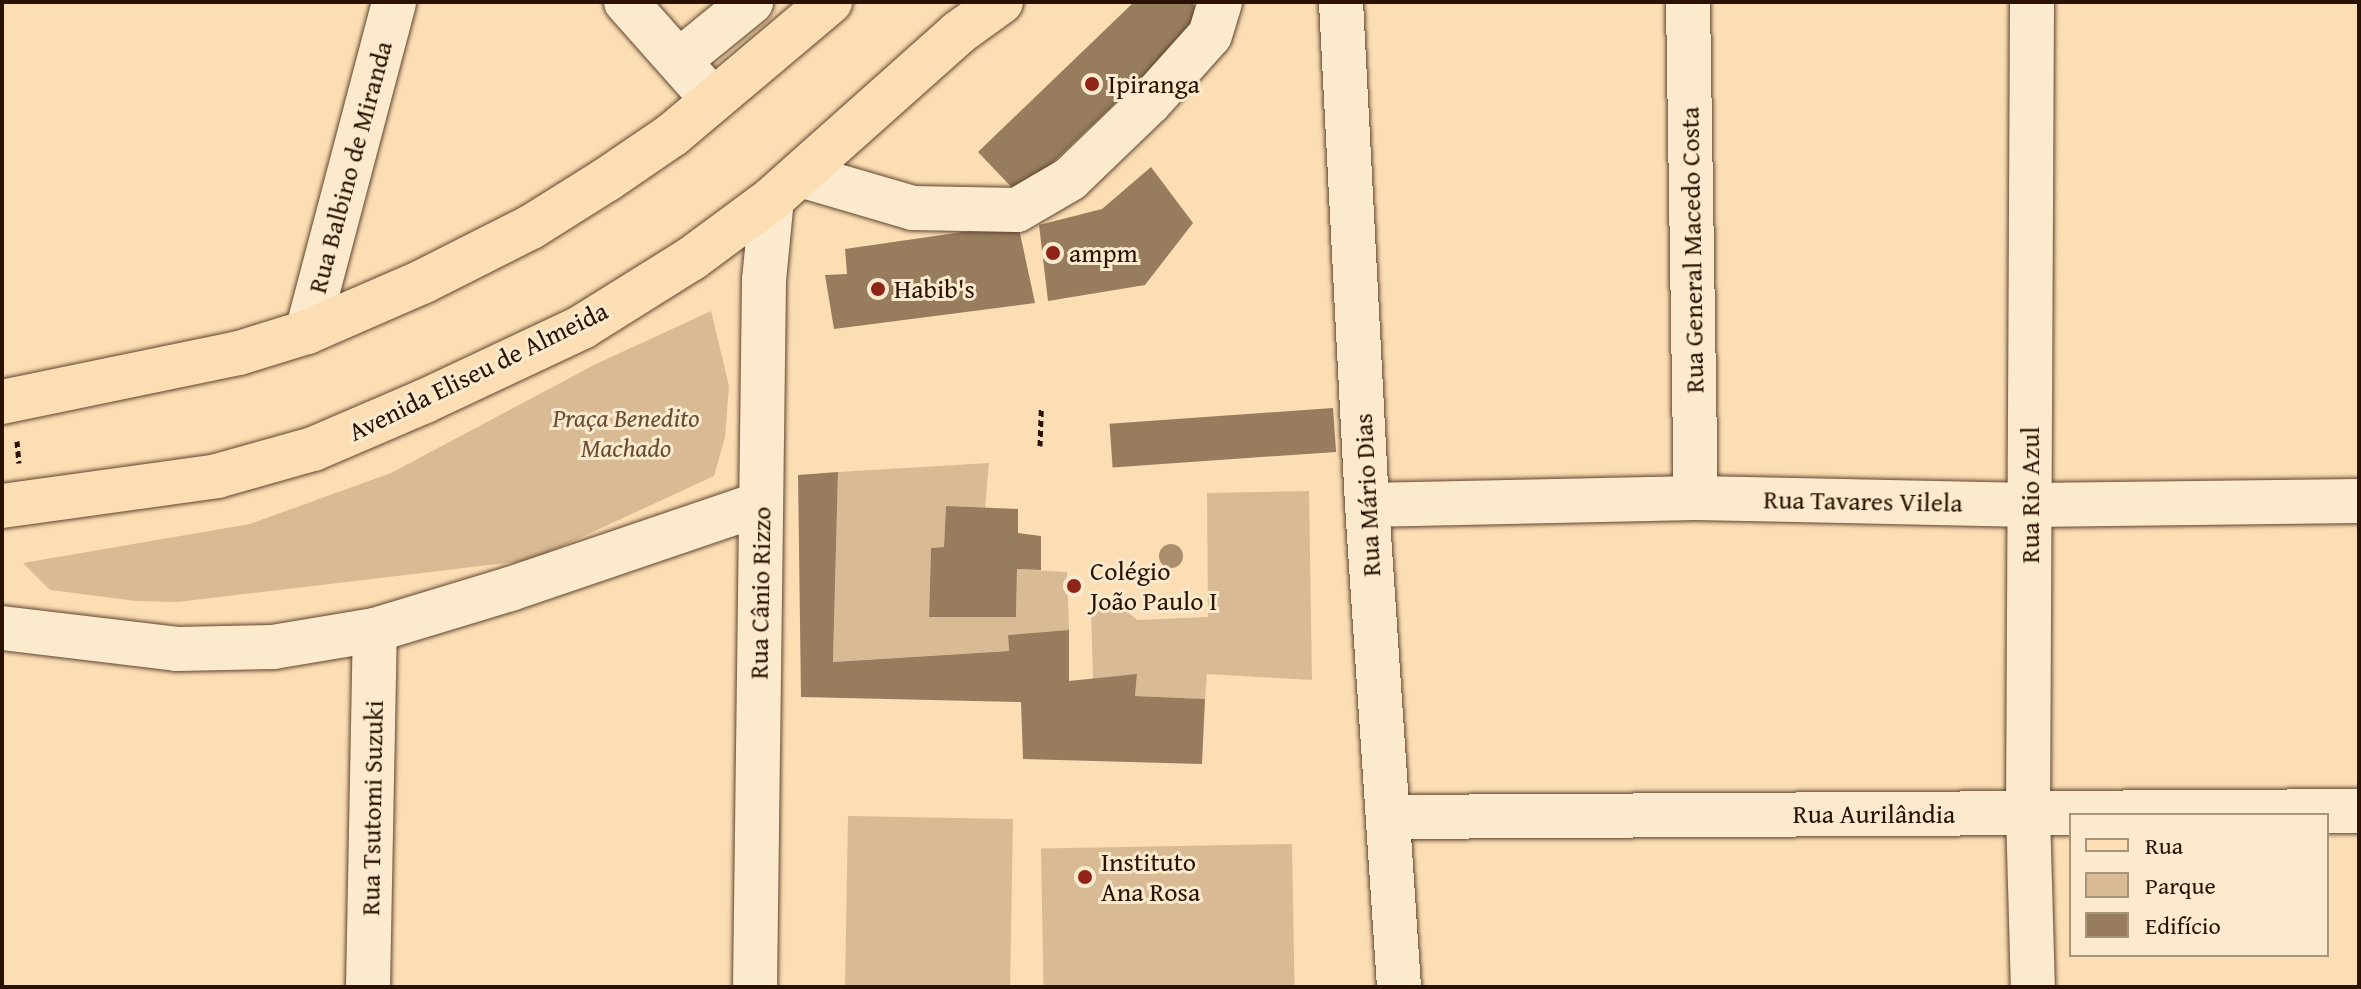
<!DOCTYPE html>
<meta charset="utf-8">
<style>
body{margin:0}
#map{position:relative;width:2361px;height:989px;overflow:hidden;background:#fbdeb3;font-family:"Gentium Book Plus",serif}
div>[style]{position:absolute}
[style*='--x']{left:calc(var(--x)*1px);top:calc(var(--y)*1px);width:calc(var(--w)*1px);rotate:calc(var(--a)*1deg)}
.green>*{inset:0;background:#d8bb95;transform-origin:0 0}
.building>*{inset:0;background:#977c5e;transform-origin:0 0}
.path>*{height:5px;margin-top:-2.5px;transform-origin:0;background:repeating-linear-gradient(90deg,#2b1101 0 6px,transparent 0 10px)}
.roads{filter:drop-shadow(0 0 2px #5f442e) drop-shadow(0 0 2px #5f442e)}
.minor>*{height:44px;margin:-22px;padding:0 22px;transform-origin:22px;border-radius:22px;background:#fceace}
.major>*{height:44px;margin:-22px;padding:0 22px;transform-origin:22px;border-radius:22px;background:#fbdeb3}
.trees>*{width:24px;height:24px;margin:-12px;border-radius:50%;background:#aa8e6e}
.dots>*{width:22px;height:22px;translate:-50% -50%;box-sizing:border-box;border:4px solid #fceace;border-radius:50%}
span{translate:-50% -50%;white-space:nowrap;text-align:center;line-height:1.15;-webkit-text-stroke:6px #fceace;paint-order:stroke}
.poi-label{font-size:26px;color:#2b1101}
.left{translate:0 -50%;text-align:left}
.street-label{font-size:26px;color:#2b1101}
.park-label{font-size:26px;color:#684c35;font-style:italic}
.frame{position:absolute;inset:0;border:4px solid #2b1101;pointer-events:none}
.legend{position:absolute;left:2069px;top:813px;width:260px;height:144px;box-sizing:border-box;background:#fceace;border:2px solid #a8937c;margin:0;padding:10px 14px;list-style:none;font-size:24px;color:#2b1101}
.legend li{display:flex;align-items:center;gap:16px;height:40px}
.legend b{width:40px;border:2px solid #a8937c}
</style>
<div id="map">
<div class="green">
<i style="clip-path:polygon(711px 311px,729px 386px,725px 437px,714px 476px,532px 560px,177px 602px,136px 601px,50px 590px,23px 563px,250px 524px,391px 473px,596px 364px)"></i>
<i style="clip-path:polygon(989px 463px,985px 508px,946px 506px,944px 547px,931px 548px,929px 617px,1016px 617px,1017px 569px,1067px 572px,1069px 630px,1008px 635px,1009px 651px,833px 662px,838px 472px)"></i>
<i style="clip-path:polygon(1309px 491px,1312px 680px,1207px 674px,1205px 699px,1135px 696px,1137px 675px,1093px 679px,1091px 609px,1119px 605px,1137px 620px,1208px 617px,1207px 493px)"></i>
<i style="left:848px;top:816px;width:165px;height:171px;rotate:1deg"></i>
<i style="left:1292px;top:844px;width:143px;height:251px;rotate:89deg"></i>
</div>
<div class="building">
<i style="clip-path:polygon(1134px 2px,1191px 2px,1205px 17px,1019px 195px,978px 152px)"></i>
<i style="clip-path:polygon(1151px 167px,1193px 223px,1145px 285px,1048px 301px,1039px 225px,1102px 209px)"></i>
<i style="clip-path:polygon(1018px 224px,1035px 303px,834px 329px,825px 275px,847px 274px,845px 249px)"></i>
<i style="left:1333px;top:408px;width:44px;height:224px;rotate:86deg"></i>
<i style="clip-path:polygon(838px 472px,833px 662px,1009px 651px,1008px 635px,1069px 630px,1069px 681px,1137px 674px,1135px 696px,1205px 699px,1202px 764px,1023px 759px,1021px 702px,801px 697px,798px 475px)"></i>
<i style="clip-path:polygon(946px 506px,1018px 509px,1018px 533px,1041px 536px,1041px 570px,1017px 569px,1016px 617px,929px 617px,931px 548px,944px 547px)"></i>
</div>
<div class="path">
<i style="--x:17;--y:441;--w:22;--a:85"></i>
<i style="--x:1040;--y:446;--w:38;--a:-88"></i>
</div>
<div class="roads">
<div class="minor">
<i style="--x:626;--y:2;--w:131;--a:48.4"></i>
<i style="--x:1341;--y:2;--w:504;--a:87.04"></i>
<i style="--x:1367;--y:505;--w:483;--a:86.2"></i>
<i style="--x:1688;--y:2;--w:496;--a:89.1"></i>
<i style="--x:2032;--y:2;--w:811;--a:90.28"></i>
<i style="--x:2028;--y:813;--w:174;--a:88.4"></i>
<i style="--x:680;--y:60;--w:92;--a:-39.2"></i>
<i style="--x:800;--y:175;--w:118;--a:16.3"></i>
<i style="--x:913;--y:208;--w:104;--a:1.1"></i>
<i style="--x:1017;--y:210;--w:61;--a:-30.3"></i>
<i style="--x:1070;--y:179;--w:110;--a:-43.9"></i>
<i style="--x:1149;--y:103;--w:91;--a:-48.1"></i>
<i style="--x:1210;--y:35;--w:34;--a:-73"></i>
<i style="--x:307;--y:332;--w:341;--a:-75.2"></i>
<i style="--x:1367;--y:505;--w:329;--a:-1.2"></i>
<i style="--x:1696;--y:498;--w:334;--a:1.2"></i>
<i style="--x:2030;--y:505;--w:329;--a:-0.7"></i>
<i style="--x:2;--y:628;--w:176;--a:6.8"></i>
<i style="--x:177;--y:649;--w:96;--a:-1.2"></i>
<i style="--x:273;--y:647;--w:103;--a:-9.5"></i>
<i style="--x:375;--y:630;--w:141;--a:-16.9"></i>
<i style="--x:510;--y:589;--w:264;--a:-18.8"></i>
<i style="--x:1389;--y:817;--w:970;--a:-0.35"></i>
<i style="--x:368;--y:987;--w:357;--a:-88.9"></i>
<i style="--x:755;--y:987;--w:707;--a:-89.27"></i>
<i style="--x:764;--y:280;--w:81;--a:-84.4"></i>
</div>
<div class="major">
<i style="--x:2;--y:402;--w:242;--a:-11.7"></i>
<i style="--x:239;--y:353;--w:71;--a:-17.2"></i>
<i style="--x:307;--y:332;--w:125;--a:-23.5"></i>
<i style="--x:422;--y:282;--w:122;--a:-26.8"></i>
<i style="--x:531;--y:227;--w:89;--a:-32.1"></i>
<i style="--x:606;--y:180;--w:80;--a:-34.3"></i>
<i style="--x:672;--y:135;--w:207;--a:-40.1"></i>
<i style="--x:2;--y:506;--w:217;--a:-7.9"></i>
<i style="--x:217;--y:476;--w:100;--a:-15.7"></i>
<i style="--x:313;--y:449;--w:122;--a:-23.2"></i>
<i style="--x:425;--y:401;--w:174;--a:-25.2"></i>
<i style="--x:582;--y:327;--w:128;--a:-32"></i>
<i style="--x:691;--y:259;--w:101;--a:-36.5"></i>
<i style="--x:772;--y:199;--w:249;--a:-41.7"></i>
<i style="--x:958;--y:33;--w:53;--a:-35.8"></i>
</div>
</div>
<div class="trees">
<i style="left:1171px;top:556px"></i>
</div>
<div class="dots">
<i style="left:1092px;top:84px;background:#8f2418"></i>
<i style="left:1053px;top:253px;background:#8f2418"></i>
<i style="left:878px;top:289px;background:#8f2418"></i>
<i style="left:1074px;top:586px;background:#8f2418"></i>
<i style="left:1085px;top:877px;background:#8f2418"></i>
</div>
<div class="poi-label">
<span class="left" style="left:1108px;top:84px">Ipiranga</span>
<span class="left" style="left:1069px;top:253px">ampm</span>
<span class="left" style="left:894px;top:289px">Habib's</span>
<span class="left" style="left:1090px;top:586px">Colégio<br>João Paulo I</span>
<span class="left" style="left:1101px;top:877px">Instituto<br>Ana Rosa</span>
</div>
<div class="street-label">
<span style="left:350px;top:167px;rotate:-75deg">Rua Balbino de Miranda</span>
<span style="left:1692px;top:250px;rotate:-91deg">Rua General Macedo Costa</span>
<span style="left:478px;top:371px;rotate:-26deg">Avenida Eliseu de Almeida</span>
<span style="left:1367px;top:495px;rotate:-93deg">Rua Mário Dias</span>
<span style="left:2030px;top:495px;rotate:-90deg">Rua Rio Azul</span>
<span style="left:1863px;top:501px;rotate:1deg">Rua Tavares Vilela</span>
<span style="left:760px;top:593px;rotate:-89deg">Rua Cânio Rizzo</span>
<span style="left:372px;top:808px;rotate:-89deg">Rua Tsutomi Suzuki</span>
<span style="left:1874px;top:814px">Rua Aurilândia</span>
</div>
<div class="park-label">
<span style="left:626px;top:433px">Praça Benedito<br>Machado</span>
</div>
<div class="frame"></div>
<ul class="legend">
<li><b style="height:10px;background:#fbdeb3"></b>Rua</li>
<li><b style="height:22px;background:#d8bb95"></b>Parque</li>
<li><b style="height:22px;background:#977c5e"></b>Edifício</li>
</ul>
</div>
